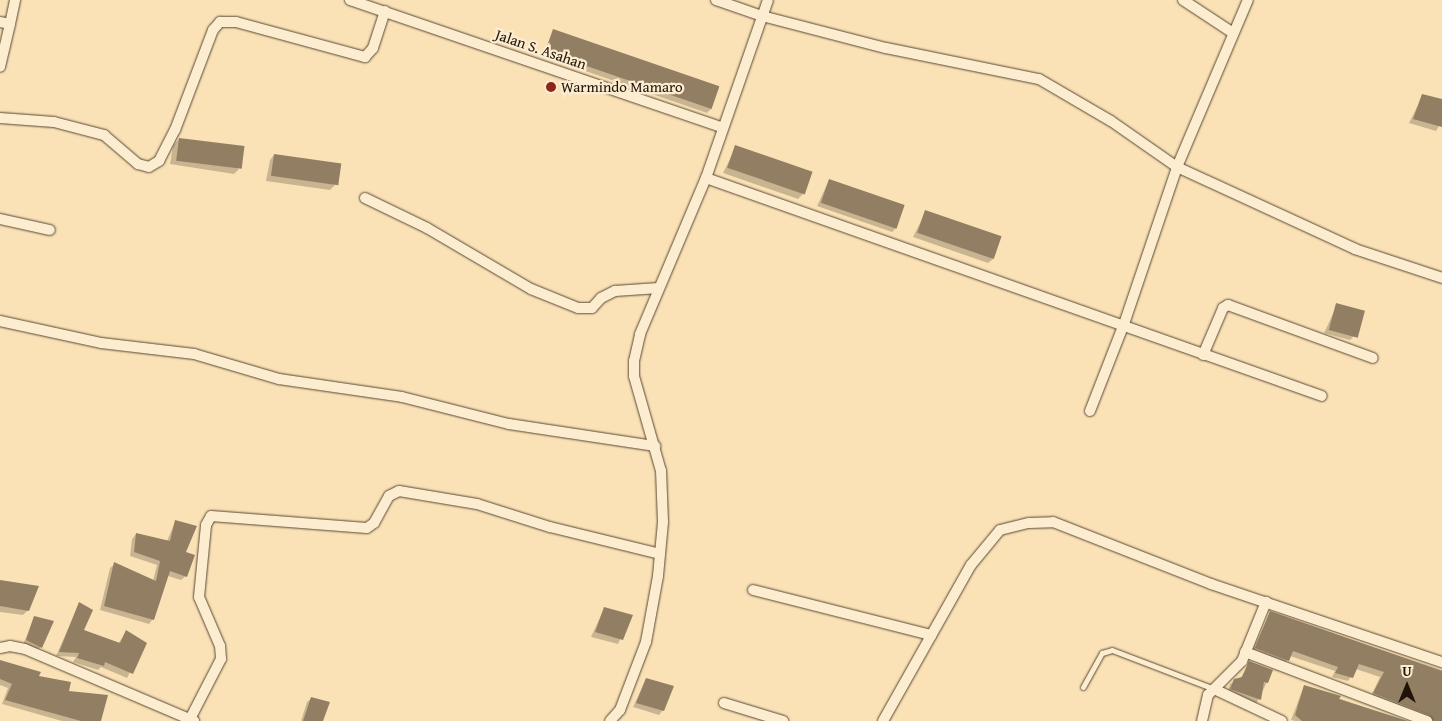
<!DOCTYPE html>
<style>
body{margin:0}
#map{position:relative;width:1442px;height:721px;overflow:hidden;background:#fbe2b6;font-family:"Gentium Book Plus",serif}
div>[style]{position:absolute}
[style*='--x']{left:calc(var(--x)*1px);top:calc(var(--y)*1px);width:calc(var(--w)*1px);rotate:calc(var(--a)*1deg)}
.shadow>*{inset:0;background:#0003}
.building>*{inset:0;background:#927f63;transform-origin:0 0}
.roads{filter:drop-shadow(0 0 1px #574834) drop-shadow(0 0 1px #574834)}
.service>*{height:5px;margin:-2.5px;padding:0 2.5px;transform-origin:2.5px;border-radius:2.5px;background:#fcecd0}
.minor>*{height:10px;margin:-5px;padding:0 5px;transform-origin:5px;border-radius:5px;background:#fcecd0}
.dots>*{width:14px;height:14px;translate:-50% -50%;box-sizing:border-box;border:2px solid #fcecd0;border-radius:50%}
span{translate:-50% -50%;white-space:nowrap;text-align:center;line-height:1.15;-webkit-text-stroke:4.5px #fcecd0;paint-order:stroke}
.street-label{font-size:15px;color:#201409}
.poi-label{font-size:15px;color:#201409}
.left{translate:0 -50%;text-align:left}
.north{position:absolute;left:1382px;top:661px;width:50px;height:50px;-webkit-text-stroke:4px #fcecd0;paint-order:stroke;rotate:0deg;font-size:14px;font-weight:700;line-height:20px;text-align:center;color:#201409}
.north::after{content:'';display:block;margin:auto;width:18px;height:22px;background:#201409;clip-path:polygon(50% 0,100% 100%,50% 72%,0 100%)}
</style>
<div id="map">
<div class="shadow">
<i style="clip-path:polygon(554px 30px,719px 87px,711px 109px,707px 113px,542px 56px)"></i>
<i style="clip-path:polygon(1423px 95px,1442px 101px,1442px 121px,1436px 131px,1409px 123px)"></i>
<i style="clip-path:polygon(179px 139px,239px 169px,234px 174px,170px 164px,173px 146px)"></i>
<i style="clip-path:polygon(736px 147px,803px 194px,798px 199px,723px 173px)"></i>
<i style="clip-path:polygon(274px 155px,335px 185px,330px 190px,266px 181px,270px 160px)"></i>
<i style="clip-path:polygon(829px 180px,904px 206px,896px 228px,892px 232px,817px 206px)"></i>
<i style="clip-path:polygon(926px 211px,993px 259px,988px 263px,913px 237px)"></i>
<i style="clip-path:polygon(1337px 305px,1354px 336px,1350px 340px,1324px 333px)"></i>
<i style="clip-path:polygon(175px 522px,185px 553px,186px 576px,181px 580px,168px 576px,153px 619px,149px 624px,100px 610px,110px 568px,115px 564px,153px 581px,157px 565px,130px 556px,132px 539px,136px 534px,167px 541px)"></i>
<i style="clip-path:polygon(0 580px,28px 610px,23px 615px,0 612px)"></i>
<i style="clip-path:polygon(79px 604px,82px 631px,118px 644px,126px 632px,145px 644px,127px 678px,101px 667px,98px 670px,73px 662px,76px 657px,56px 656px)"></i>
<i style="clip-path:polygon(604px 609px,631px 616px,618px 644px,591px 637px)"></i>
<i style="clip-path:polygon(1270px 613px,1442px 670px,1442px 721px,1428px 721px,1370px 698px,1380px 677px,1356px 669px,1348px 681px,1332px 677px,1335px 671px,1290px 656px,1284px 665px,1251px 653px)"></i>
<i style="clip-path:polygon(34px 617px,41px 647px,36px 651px,23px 645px)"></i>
<i style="clip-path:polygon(0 661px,67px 692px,99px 721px,62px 721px,2px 704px,8px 688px,0 685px)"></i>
<i style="clip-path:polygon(1250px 662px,1267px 682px,1256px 704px,1227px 694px,1230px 684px,1240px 679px)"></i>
<i style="clip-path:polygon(646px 679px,663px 710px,659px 715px,633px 707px)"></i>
<i style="clip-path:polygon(1304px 686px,1403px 721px,1295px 721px,1291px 720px)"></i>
<i style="clip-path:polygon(312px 698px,322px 721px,301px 721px,307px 702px)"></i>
</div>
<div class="building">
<i style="left:553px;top:29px;width:176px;height:24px;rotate:19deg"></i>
<i style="clip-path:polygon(1422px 94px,1442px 99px,1442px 127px,1413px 119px)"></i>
<i style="left:179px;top:138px;width:66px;height:23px;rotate:7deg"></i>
<i style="left:735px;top:145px;width:82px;height:24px;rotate:19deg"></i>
<i style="left:274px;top:154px;width:68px;height:22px;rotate:8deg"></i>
<i style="left:829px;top:179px;width:80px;height:25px;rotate:19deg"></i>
<i style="left:925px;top:210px;width:81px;height:24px;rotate:19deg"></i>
<i style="left:1336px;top:303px;width:30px;height:28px;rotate:15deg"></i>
<i style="clip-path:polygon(175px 520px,197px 526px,186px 552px,195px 555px,187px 577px,170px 571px,154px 620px,104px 606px,114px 562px,156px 581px,160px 561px,134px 552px,136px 533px,170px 541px)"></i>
<i style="clip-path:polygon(0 580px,39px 586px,29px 611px,0 606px)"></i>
<i style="clip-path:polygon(79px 602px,93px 610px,84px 630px,120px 643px,126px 630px,147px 643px,133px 674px,105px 662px,104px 666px,77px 658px,79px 653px,59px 652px)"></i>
<i style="clip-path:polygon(604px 607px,633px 615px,623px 640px,595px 632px)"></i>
<i style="clip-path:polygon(1270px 611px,1442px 671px,1442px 721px,1434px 721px,1429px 715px,1373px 693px,1384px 672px,1359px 664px,1353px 678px,1335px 673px,1338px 667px,1293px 651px,1289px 661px,1255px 648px)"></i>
<i style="clip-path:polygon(34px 616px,54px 621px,42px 648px,26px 640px)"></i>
<i style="clip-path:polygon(0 660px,41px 672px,39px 676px,71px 682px,69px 691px,108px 695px,101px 721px,81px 721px,5px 700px,12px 684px,0 679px)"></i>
<i style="clip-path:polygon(1249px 661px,1273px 670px,1268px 683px,1264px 682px,1261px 700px,1230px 689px,1234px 679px,1242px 677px)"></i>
<i style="clip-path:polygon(646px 678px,674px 686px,664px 711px,636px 703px)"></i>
<i style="clip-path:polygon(1304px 685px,1341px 696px,1339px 699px,1408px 721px,1302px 721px,1295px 715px)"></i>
<i style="clip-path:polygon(311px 697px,330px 702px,323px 721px,303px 721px)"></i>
</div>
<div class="roads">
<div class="service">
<i style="--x:1083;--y:687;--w:39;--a:-61"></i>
<i style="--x:1102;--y:653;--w:10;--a:-17"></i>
<i style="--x:1112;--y:650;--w:109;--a:20.9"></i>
</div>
<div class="minor">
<i style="--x:350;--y:0;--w:394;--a:18.9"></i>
<i style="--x:716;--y:0;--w:49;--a:19.2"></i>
<i style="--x:762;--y:16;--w:128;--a:14.5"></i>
<i style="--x:886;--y:48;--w:156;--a:11.5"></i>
<i style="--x:1039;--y:79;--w:83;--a:30.3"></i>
<i style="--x:1111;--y:121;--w:80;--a:34.9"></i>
<i style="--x:1177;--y:167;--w:196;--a:24.7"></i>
<i style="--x:1355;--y:249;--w:92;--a:18.4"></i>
<i style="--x:1183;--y:0;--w:60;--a:33.4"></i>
<i style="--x:0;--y:22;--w:10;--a:11"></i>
<i style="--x:10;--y:24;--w:44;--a:103.1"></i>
<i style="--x:10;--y:24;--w:25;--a:-78"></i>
<i style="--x:0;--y:118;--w:54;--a:4.2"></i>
<i style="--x:54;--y:122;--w:52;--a:14.6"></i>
<i style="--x:104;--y:135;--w:45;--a:40.5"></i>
<i style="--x:138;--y:164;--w:11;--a:15"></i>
<i style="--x:149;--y:167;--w:12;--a:-31"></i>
<i style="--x:159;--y:161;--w:35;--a:-63"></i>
<i style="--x:175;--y:130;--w:107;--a:-69.2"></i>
<i style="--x:213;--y:30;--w:11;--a:-49"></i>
<i style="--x:220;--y:22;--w:16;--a:0"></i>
<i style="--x:236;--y:22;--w:134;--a:15.2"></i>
<i style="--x:365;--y:57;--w:12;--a:-48"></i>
<i style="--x:373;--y:48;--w:39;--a:-72"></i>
<i style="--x:706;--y:178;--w:653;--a:19.49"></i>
<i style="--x:365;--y:198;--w:69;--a:25.8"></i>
<i style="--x:427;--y:228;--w:121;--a:30.4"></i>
<i style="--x:531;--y:289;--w:51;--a:22"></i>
<i style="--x:578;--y:308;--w:14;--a:0"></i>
<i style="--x:592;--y:308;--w:13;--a:-48"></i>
<i style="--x:601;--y:298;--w:16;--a:-27"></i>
<i style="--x:615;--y:291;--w:44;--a:-3.9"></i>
<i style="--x:0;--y:219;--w:51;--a:12.4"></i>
<i style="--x:0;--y:321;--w:103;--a:12.3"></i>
<i style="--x:101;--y:343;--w:94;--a:6.7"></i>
<i style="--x:194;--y:354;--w:89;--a:16.4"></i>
<i style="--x:279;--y:379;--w:124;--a:8.3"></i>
<i style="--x:402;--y:397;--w:110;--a:14.2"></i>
<i style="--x:509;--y:424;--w:148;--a:8.6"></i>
<i style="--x:1203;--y:355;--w:51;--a:-66.9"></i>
<i style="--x:1223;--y:308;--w:6;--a:-31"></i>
<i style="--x:1228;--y:305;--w:154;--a:20.1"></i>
<i style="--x:1090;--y:411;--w:93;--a:-68.7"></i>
<i style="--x:1124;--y:324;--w:166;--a:-71.3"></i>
<i style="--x:1177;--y:167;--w:181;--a:-67"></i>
<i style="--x:753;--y:590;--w:184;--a:14.2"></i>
<i style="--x:0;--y:648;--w:10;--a:-11"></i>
<i style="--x:10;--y:646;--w:15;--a:11"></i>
<i style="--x:25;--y:649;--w:184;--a:23.1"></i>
<i style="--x:1245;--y:652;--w:195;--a:20.8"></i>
<i style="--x:1214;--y:689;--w:75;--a:25.2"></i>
<i style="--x:724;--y:703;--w:62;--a:17"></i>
<i style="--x:190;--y:719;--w:68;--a:-62.7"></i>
<i style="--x:221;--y:659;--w:13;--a:-94"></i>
<i style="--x:220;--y:646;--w:53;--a:-113.2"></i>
<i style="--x:199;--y:597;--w:72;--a:-84.4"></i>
<i style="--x:206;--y:525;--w:10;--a:-61"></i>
<i style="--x:211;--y:516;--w:156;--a:4.4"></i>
<i style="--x:367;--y:528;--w:9;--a:-36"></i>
<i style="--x:374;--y:523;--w:31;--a:-61"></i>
<i style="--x:389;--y:496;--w:11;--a:-27"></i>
<i style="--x:399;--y:491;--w:79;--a:9.5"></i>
<i style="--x:477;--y:504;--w:77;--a:17.5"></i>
<i style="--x:550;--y:527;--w:113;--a:13.8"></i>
<i style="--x:610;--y:721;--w:15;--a:-48"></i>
<i style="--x:620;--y:710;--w:73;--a:-69.1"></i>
<i style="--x:646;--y:642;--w:67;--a:-79.7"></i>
<i style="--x:658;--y:576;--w:54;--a:-84.7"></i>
<i style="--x:663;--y:522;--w:51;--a:-92.2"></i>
<i style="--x:661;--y:471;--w:99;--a:-105.9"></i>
<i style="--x:634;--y:376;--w:15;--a:-90"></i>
<i style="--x:634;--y:361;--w:28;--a:-77"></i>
<i style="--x:640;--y:334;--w:169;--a:-67.1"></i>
<i style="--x:706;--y:178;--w:188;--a:-70.8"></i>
<i style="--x:883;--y:721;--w:179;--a:-60.6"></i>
<i style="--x:971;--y:565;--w:45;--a:-50.4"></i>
<i style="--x:1000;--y:530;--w:30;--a:-14"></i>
<i style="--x:1029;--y:523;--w:24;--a:-2"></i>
<i style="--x:1053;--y:522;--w:170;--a:21.4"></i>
<i style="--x:1211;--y:584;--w:244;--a:18.7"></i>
<i style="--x:1202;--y:721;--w:27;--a:-77"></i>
<i style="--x:1208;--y:695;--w:48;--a:-45"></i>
<i style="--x:1242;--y:661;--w:64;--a:-67.9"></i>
</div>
</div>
<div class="dots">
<i style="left:551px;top:87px;background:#8f2418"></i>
</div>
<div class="street-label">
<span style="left:541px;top:49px;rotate:19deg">Jalan S. Asahan</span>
</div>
<div class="poi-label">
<span class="left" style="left:561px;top:87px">Warmindo Mamaro</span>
</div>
<div class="north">U</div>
</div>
